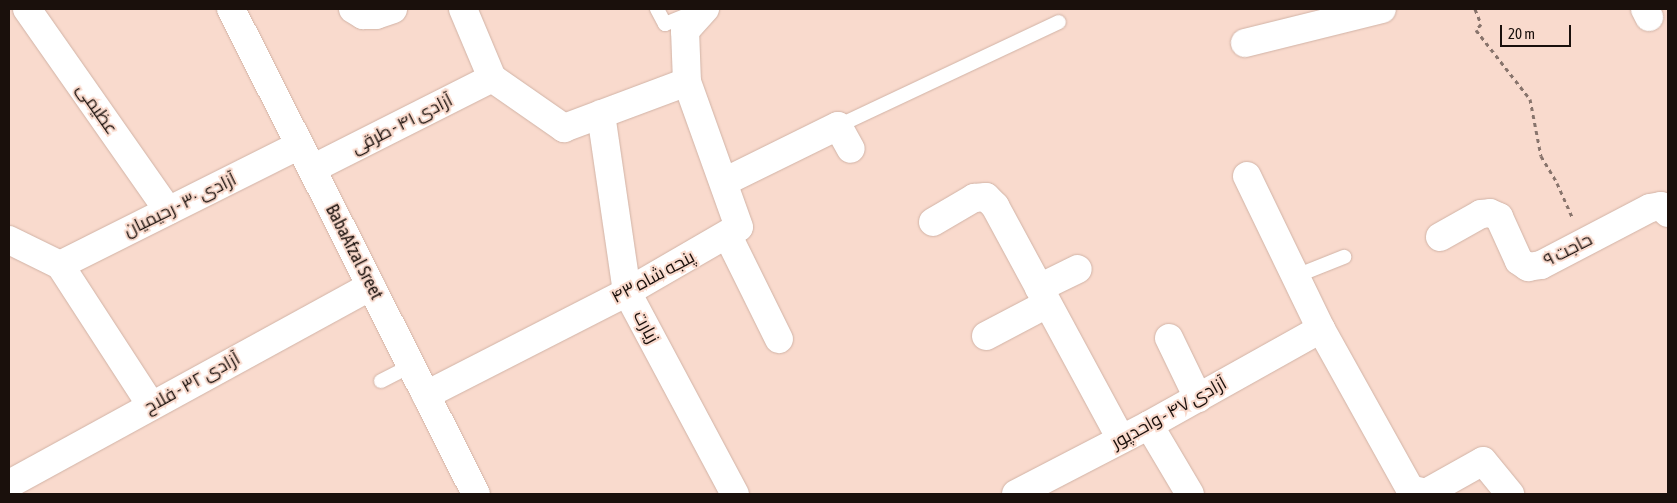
<!DOCTYPE html>
<meta charset="utf-8">
<style>
body{margin:0}
#map{position:relative;width:1677px;height:503px;overflow:hidden;background:#f9dacd;font-family:"Asap Condensed",Cairo,sans-serif}
div>[style]{position:absolute}
[style*='--x']{left:calc(var(--x)*1px);top:calc(var(--y)*1px);width:calc(var(--w)*1px);rotate:calc(var(--a)*1deg)}
.path>*{height:3px;margin-top:-1.5px;transform-origin:0;background:repeating-linear-gradient(90deg,#88746c 0 4px,transparent 0 8px)}
.roads{filter:drop-shadow(0 0 1px #d1b3a6) drop-shadow(0 0 1px #d1b3a6)}
.service>*{height:14px;margin:-7px;padding:0 7px;transform-origin:7px;border-radius:7px;background:#fff}
.minor>*{height:28px;margin:-14px;padding:0 14px;transform-origin:14px;border-radius:14px;background:#fff}
.secondary>*{height:28px;margin:-14px;padding:0 14px;transform-origin:14px;border-radius:14px;background:#fff}
span{translate:-50% -50%;white-space:nowrap;text-align:center;line-height:1.15;-webkit-text-stroke:4px #f9dacd;paint-order:stroke}
.street-label{font-size:18px;color:#1a100c}
.frame{position:absolute;inset:0;border:10px solid #1a100c;pointer-events:none}
.scale{position:absolute;left:1500px;top:25px;width:71px;height:22px;box-sizing:border-box;border:2px solid #1a100c;border-top:0;padding-left:6px;font-size:15px;line-height:18px;white-space:nowrap;color:#1a100c;-webkit-text-stroke:4px #f9dacd;paint-order:stroke}
</style>
<div id="map">
<div class="path">
<i style="--x:1475;--y:9;--w:16;--a:68"></i>
<i style="--x:1481;--y:24;--w:8;--a:130"></i>
<i style="--x:1476;--y:30;--w:88;--a:52"></i>
<i style="--x:1530;--y:99;--w:58;--a:79.1"></i>
<i style="--x:1541;--y:156;--w:31;--a:59"></i>
<i style="--x:1557;--y:183;--w:39;--a:66"></i>
</div>
<div class="roads">
<div class="service">
<i style="--x:657;--y:9;--w:17;--a:62"></i>
<i style="--x:665;--y:24;--w:32;--a:-22"></i>
<i style="--x:838;--y:126;--w:244;--a:-25.2"></i>
<i style="--x:1296;--y:276;--w:52;--a:-21.6"></i>
<i style="--x:381;--y:381;--w:34;--a:-27"></i>
</div>
<div class="minor">
<i style="--x:27;--y:9;--w:246;--a:55"></i>
<i style="--x:353;--y:9;--w:12;--a:31"></i>
<i style="--x:363;--y:15;--w:13;--a:0"></i>
<i style="--x:376;--y:15;--w:18;--a:-19"></i>
<i style="--x:463;--y:9;--w:75;--a:67.2"></i>
<i style="--x:1645;--y:9;--w:9;--a:63"></i>
<i style="--x:1245;--y:43;--w:141;--a:-13.9"></i>
<i style="--x:492;--y:78;--w:88;--a:34.8"></i>
<i style="--x:564;--y:128;--w:131;--a:-20.5"></i>
<i style="--x:601;--y:114;--w:180;--a:81.7"></i>
<i style="--x:627;--y:292;--w:229;--a:61.9"></i>
<i style="--x:312;--y:169;--w:202;--a:-26.8"></i>
<i style="--x:1247;--y:176;--w:170;--a:64.2"></i>
<i style="--x:1321;--y:329;--w:183;--a:60.9"></i>
<i style="--x:1410;--y:489;--w:16;--a:14"></i>
<i style="--x:1426;--y:493;--w:65;--a:-29.3"></i>
<i style="--x:1483;--y:461;--w:43;--a:50.7"></i>
<i style="--x:724;--y:182;--w:127;--a:-26.2"></i>
<i style="--x:838;--y:126;--w:26;--a:61"></i>
<i style="--x:933;--y:222;--w:48;--a:-30.3"></i>
<i style="--x:974;--y:198;--w:12;--a:-5"></i>
<i style="--x:986;--y:197;--w:13;--a:45"></i>
<i style="--x:995;--y:206;--w:265;--a:61.6"></i>
<i style="--x:728;--y:236;--w:115;--a:63.7"></i>
<i style="--x:1440;--y:237;--w:47;--a:-29.3"></i>
<i style="--x:1481;--y:214;--w:9;--a:-6"></i>
<i style="--x:1490;--y:213;--w:10;--a:24"></i>
<i style="--x:1499;--y:217;--w:48;--a:65.6"></i>
<i style="--x:1519;--y:261;--w:11;--a:34"></i>
<i style="--x:1528;--y:267;--w:13;--a:-9"></i>
<i style="--x:1541;--y:265;--w:123;--a:-27.6"></i>
<i style="--x:1650;--y:208;--w:11;--a:-10"></i>
<i style="--x:1661;--y:206;--w:10;--a:45"></i>
<i style="--x:9;--y:240;--w:57;--a:26.1"></i>
<i style="--x:60;--y:265;--w:167;--a:57"></i>
<i style="--x:60;--y:265;--w:268;--a:-26.6"></i>
<i style="--x:1039;--y:288;--w:43;--a:-26"></i>
<i style="--x:986;--y:336;--w:69;--a:-27.7"></i>
<i style="--x:1169;--y:338;--w:67;--a:64.2"></i>
<i style="--x:426;--y:395;--w:226;--a:-27.1"></i>
<i style="--x:627;--y:292;--w:129;--a:-30.1"></i>
<i style="--x:739;--y:227;--w:154;--a:-109.7"></i>
<i style="--x:687;--y:82;--w:51;--a:-92.2"></i>
<i style="--x:685;--y:31;--w:30;--a:-48"></i>
<i style="--x:1149;--y:425;--w:80;--a:59.3"></i>
<i style="--x:13;--y:482;--w:408;--a:-28.7"></i>
<i style="--x:1016;--y:494;--w:150;--a:-27.4"></i>
<i style="--x:1149;--y:425;--w:197;--a:-29.2"></i>
</div>
<div class="secondary">
<i style="--x:231;--y:9;--w:543;--a:63.2"></i>
</div>
</div>
<div class="street-label">
<span style="left:97px;top:109px;rotate:55deg">عظیمی</span>
<span style="left:402px;top:124px;rotate:-27deg">آزادی ۴۱ - طرقی</span>
<span style="left:180px;top:205px;rotate:-26deg">آزادی ۳۰ - رحیمیان</span>
<span style="left:1568px;top:250px;rotate:-27deg">حاجت ۹</span>
<span style="left:354px;top:252px;rotate:63deg">BabaAfzal Sreet</span>
<span style="left:653px;top:277px;rotate:-28deg">پنجه شاه ۴۳</span>
<span style="left:646px;top:327px;rotate:62deg">زیارت</span>
<span style="left:192px;top:383px;rotate:-29deg">آزادی ۳۲ - فلاح</span>
<span style="left:1169px;top:413px;rotate:-29deg">آزادی ۴۷ - واحدپور</span>
</div>
<div class="frame"></div>
<div class="scale">20 m</div>
</div>
